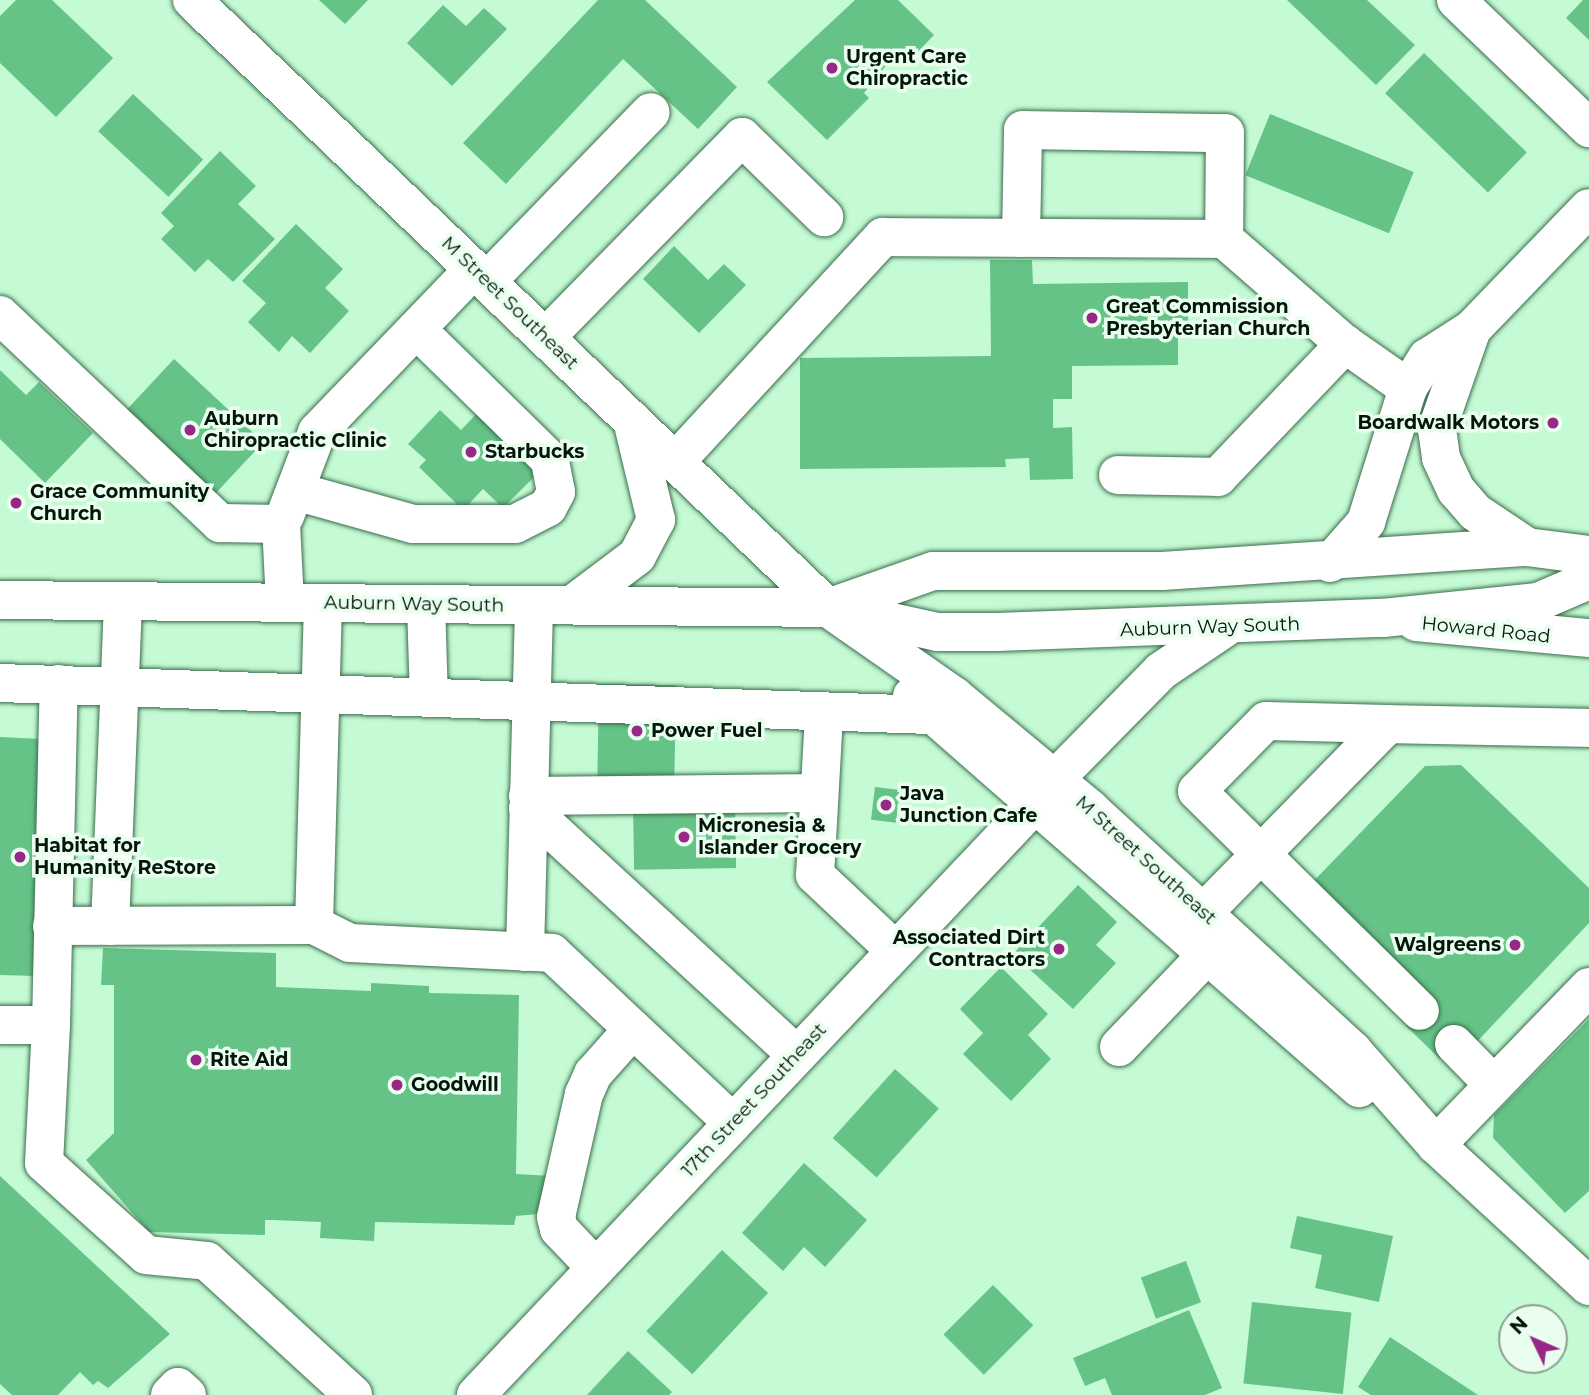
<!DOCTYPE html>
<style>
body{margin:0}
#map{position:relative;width:1589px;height:1395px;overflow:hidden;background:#c4fad4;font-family:Montserrat,sans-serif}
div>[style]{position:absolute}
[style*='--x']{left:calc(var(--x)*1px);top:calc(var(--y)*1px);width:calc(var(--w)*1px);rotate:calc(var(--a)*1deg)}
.building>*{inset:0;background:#66c388;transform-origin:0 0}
.roads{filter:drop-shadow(0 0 2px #3b6d4c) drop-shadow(0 0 2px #3b6d4c)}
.minor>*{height:38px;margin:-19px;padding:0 19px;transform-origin:19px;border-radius:19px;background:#fff}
.major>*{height:38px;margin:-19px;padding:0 19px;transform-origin:19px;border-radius:19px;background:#fff}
.dots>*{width:19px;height:19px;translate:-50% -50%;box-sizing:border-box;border:4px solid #e9feee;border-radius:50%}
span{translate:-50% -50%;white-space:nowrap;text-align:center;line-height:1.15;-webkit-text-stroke:7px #e9feee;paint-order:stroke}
.poi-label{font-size:19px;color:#031609;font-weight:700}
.left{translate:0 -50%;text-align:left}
.right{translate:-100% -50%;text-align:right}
.street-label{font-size:19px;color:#031609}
.north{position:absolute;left:1498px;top:1304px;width:70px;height:70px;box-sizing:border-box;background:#e9feee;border:2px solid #8da192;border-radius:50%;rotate:314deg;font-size:19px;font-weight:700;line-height:28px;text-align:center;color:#031609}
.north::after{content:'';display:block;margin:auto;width:24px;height:32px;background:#972888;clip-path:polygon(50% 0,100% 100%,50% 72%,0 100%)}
</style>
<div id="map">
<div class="building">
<i style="clip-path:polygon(16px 0,52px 0,113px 58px,56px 117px,0 63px,0 16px)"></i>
<i style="clip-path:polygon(319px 0,368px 0,345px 24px)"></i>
<i style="clip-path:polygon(598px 0,645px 0,737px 87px,698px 129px,623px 59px,506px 184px,463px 143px)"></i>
<i style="clip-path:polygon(855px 0,898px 0,934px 35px,906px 64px,895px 54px,864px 93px,869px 98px,827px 140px,767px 82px)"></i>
<i style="clip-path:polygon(1287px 0,1367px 0,1415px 45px,1376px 85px)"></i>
<i style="clip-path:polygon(1583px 0,1589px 0,1589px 40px,1566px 18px)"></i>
<i style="clip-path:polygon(443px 5px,466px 26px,484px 8px,507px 29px,452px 86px,407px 43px)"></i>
<i style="left:1424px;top:53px;width:143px;height:56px;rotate:44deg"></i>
<i style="left:133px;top:94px;width:96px;height:51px;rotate:43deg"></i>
<i style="left:1270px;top:114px;width:155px;height:66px;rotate:22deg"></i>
<i style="clip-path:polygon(220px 151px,256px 186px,238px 204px,275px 239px,233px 282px,208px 259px,195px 272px,161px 239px,174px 226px,161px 213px)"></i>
<i style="clip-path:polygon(296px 224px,343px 269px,325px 288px,349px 311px,310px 353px,292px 336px,279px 352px,248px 322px,266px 303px,242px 281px)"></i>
<i style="clip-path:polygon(674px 246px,708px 280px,724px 264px,746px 285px,699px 333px,643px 279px)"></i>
<i style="clip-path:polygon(990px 260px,1032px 260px,1033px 284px,1188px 282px,1188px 329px,1178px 329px,1178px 365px,1072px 366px,1072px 399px,1053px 399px,1053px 428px,1072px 427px,1073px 479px,1030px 480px,1029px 458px,1005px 459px,1006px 467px,800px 469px,800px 358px,991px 356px)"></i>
<i style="left:174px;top:359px;width:122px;height:82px;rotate:43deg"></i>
<i style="clip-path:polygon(0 370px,26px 395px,39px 382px,93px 433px,45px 483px,0 439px)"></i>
<i style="clip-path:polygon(481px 409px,543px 468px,503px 508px,483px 489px,463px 510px,419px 467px,426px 460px,408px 444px,440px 410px,461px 430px)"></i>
<i style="left:599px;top:684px;width:77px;height:93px;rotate:1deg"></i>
<i style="clip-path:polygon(0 737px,42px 739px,36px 976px,0 975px)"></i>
<i style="clip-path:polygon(1461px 765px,1589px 888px,1589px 923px,1472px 1047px,1462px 1037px,1440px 1059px,1406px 1026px,1426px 1005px,1306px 889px,1425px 766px)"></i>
<i style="left:875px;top:787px;width:25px;height:33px;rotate:7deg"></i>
<i style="left:735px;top:805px;width:63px;height:102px;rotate:89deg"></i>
<i style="clip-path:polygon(1078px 885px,1117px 922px,1096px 945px,1116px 963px,1073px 1009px,1013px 954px)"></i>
<i style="clip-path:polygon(103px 948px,276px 953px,276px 987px,371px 991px,371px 983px,429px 986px,429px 993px,519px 995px,516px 1174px,552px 1176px,549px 1213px,516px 1216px,514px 1225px,375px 1222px,374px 1241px,320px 1238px,321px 1222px,273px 1220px,265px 1220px,265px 1235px,149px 1232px,86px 1160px,114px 1133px,114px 985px,101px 985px)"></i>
<i style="clip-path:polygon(1001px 967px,1048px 1014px,1028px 1035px,1051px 1059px,1011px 1101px,963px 1054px,983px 1033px,960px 1009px)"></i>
<i style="clip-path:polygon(1589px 1019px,1589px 1191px,1565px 1213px,1493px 1138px,1494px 1115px)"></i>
<i style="left:895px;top:1069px;width:59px;height:93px;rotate:42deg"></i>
<i style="clip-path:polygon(804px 1163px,867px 1220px,825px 1267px,804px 1247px,783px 1271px,742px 1233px)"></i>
<i style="clip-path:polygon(0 1176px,170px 1334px,108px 1388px,98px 1381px,93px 1385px,80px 1372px,58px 1395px,12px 1395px,0 1384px)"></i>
<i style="clip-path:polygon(1297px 1216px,1393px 1236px,1379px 1302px,1315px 1288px,1322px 1255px,1290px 1248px)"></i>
<i style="left:722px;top:1250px;width:63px;height:111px;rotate:43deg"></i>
<i style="left:1186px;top:1261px;width:44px;height:48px;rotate:70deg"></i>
<i style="left:993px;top:1285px;width:57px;height:70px;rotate:45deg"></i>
<i style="left:1252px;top:1302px;width:100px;height:82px;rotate:6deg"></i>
<i style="clip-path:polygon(1189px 1310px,1222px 1388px,1205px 1395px,1112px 1395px,1105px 1378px,1085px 1386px,1073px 1358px)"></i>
<i style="clip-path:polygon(1390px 1337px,1478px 1395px,1371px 1395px,1358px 1387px)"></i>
<i style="clip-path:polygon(628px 1351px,672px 1392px,669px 1395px,587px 1395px)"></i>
</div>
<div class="roads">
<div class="minor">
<i style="--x:1456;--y:0;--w:185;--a:43.9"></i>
<i style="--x:1021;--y:238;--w:108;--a:-88.9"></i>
<i style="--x:1023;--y:130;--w:202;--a:0.9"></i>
<i style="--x:1225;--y:133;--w:106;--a:90.5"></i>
<i style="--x:487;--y:281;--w:235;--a:-45.9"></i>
<i style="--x:0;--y:315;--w:303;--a:43.4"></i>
<i style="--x:220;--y:523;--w:61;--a:0.9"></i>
<i style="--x:281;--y:524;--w:79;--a:87.1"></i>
<i style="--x:1472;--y:329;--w:168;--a:-46"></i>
<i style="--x:546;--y:337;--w:280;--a:-45.6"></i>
<i style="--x:742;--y:137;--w:115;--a:44.3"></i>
<i style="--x:676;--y:461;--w:305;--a:-47.3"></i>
<i style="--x:883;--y:237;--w:341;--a:0.3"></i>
<i style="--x:1224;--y:239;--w:160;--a:41"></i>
<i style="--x:1345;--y:344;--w:77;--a:34.9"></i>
<i style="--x:1118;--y:475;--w:100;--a:1.1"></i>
<i style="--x:1218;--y:477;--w:184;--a:-46.3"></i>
<i style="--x:295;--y:491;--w:123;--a:15.6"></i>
<i style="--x:413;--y:524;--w:102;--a:0"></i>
<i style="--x:515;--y:524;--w:37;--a:-27"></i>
<i style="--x:548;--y:507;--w:17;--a:-62"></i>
<i style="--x:556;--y:492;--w:33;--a:-101"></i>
<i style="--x:550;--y:460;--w:187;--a:-135.6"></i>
<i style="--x:285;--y:516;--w:90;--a:-69.1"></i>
<i style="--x:317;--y:432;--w:226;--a:-46.1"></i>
<i style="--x:426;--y:604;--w:94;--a:88.2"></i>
<i style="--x:828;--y:608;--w:154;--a:34.9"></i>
<i style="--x:954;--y:696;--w:177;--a:39.7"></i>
<i style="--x:1090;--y:809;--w:357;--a:42.6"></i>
<i style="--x:1353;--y:1051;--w:125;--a:48.6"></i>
<i style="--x:1436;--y:1145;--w:208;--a:42.7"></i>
<i style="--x:1416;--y:622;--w:174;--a:5.3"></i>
<i style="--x:0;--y:683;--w:931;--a:1.97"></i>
<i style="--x:912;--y:696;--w:595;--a:41.25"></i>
<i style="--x:824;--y:715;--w:160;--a:93.2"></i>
<i style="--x:815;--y:875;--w:110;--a:43.2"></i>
<i style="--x:1388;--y:724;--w:122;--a:-178.6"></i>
<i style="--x:1266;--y:721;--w:98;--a:134.6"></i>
<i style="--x:1197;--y:791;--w:313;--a:44.6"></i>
<i style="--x:528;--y:796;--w:291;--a:-0.6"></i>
<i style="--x:528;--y:808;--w:365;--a:42.6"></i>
<i style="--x:1204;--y:912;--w:263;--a:-45.6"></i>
<i style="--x:1388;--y:724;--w:201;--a:1.1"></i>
<i style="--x:314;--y:925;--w:322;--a:-88.4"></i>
<i style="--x:52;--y:926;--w:262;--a:-0.2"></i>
<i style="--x:314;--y:925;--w:40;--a:26.6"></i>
<i style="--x:350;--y:943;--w:202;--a:2.8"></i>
<i style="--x:552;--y:953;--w:248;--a:43.2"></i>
<i style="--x:110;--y:926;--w:325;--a:-87.7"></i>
<i style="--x:525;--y:952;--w:347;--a:-88.5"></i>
<i style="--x:0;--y:1025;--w:51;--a:0"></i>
<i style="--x:51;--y:1025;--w:341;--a:-88.7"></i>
<i style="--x:51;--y:1025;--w:138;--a:92.9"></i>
<i style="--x:44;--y:1163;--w:137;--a:42"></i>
<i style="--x:146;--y:1255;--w:61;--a:5.6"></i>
<i style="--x:207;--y:1261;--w:198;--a:42.5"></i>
<i style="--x:1454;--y:1044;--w:57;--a:45.7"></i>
<i style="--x:1119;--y:1047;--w:126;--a:-46.3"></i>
<i style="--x:1436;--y:1145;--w:220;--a:-45.9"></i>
<i style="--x:596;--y:1268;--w:54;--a:-133.5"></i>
<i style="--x:559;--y:1229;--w:12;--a:-104"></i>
<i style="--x:556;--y:1217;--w:126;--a:-77.2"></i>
<i style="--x:584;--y:1094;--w:22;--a:-66"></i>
<i style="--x:593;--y:1074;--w:60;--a:-48.4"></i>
<i style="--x:170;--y:1395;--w:11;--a:-45"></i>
<i style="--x:178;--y:1387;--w:12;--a:42"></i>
<i style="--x:476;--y:1395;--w:811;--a:-46.6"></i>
</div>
<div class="major">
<i style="--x:192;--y:0;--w:880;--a:43.71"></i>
<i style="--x:1472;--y:329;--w:106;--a:109.3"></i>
<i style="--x:1437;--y:429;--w:29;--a:82"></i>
<i style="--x:1441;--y:458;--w:35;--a:65"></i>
<i style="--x:1456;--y:490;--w:29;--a:49"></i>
<i style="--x:1475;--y:512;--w:63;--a:33.9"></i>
<i style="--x:1330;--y:563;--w:55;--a:-48.7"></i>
<i style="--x:1366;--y:522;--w:140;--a:-72.6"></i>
<i style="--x:1408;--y:388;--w:36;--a:-58"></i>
<i style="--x:1427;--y:358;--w:54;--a:-32.8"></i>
<i style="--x:0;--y:600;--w:828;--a:0.55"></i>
<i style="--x:828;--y:608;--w:112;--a:12.4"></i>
<i style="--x:937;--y:632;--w:60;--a:0"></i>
<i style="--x:997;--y:632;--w:386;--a:-2.1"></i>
<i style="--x:1383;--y:618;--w:156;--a:-5.9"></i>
<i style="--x:1538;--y:602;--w:56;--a:-23.3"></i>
<i style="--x:572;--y:605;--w:81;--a:-37"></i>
<i style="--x:637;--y:556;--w:41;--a:-62.2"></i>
<i style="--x:656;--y:520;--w:103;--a:-103.5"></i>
<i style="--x:828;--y:608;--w:111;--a:-19.4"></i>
<i style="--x:933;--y:571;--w:229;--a:0"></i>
<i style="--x:1162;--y:571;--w:366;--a:-3.8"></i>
<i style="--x:1527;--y:547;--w:63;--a:7.4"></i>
<i style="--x:1055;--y:779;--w:151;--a:-45.5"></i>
<i style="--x:1161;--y:671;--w:77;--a:-33.9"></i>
</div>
</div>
<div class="dots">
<i style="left:832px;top:68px;background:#972888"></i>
<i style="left:1092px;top:318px;background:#972888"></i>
<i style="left:1553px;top:423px;background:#972888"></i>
<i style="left:190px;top:430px;background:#972888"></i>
<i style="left:471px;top:452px;background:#972888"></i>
<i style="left:16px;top:503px;background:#972888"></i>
<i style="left:637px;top:731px;background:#972888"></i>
<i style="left:886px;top:805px;background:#972888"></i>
<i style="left:684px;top:837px;background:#972888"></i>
<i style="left:20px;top:857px;background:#972888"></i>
<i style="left:1515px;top:945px;background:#972888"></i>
<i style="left:1059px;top:949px;background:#972888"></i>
<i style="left:196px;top:1060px;background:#972888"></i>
<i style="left:397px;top:1085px;background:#972888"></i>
</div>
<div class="poi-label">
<span class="left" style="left:846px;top:68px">Urgent Care<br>Chiropractic</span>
<span class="left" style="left:1106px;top:318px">Great Commission<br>Presbyterian Church</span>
<span class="left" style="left:204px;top:430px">Auburn<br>Chiropractic Clinic</span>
<span class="right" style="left:1539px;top:423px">Boardwalk Motors</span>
<span class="left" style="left:485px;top:452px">Starbucks</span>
<span class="left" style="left:30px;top:503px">Grace Community<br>Church</span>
<span class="left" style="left:651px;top:731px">Power Fuel</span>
<span class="left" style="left:900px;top:805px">Java<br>Junction Cafe</span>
<span class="left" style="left:698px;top:837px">Micronesia &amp;<br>Islander Grocery</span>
<span class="left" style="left:34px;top:857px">Habitat for<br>Humanity ReStore</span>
<span class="right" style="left:1045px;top:949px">Associated Dirt<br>Contractors</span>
<span class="right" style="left:1501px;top:945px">Walgreens</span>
<span class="left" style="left:210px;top:1060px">Rite Aid</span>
<span class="left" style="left:411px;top:1085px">Goodwill</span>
</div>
<div class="street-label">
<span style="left:510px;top:303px;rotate:44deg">M Street Southeast</span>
<span style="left:414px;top:604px;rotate:1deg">Auburn Way South</span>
<span style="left:1210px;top:627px;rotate:-2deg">Auburn Way South</span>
<span style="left:1486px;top:630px;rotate:6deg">Howard Road</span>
<span style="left:1146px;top:860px;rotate:42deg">M Street Southeast</span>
<span style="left:754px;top:1100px;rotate:-47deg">17th Street Southeast</span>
</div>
<div class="north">N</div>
</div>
